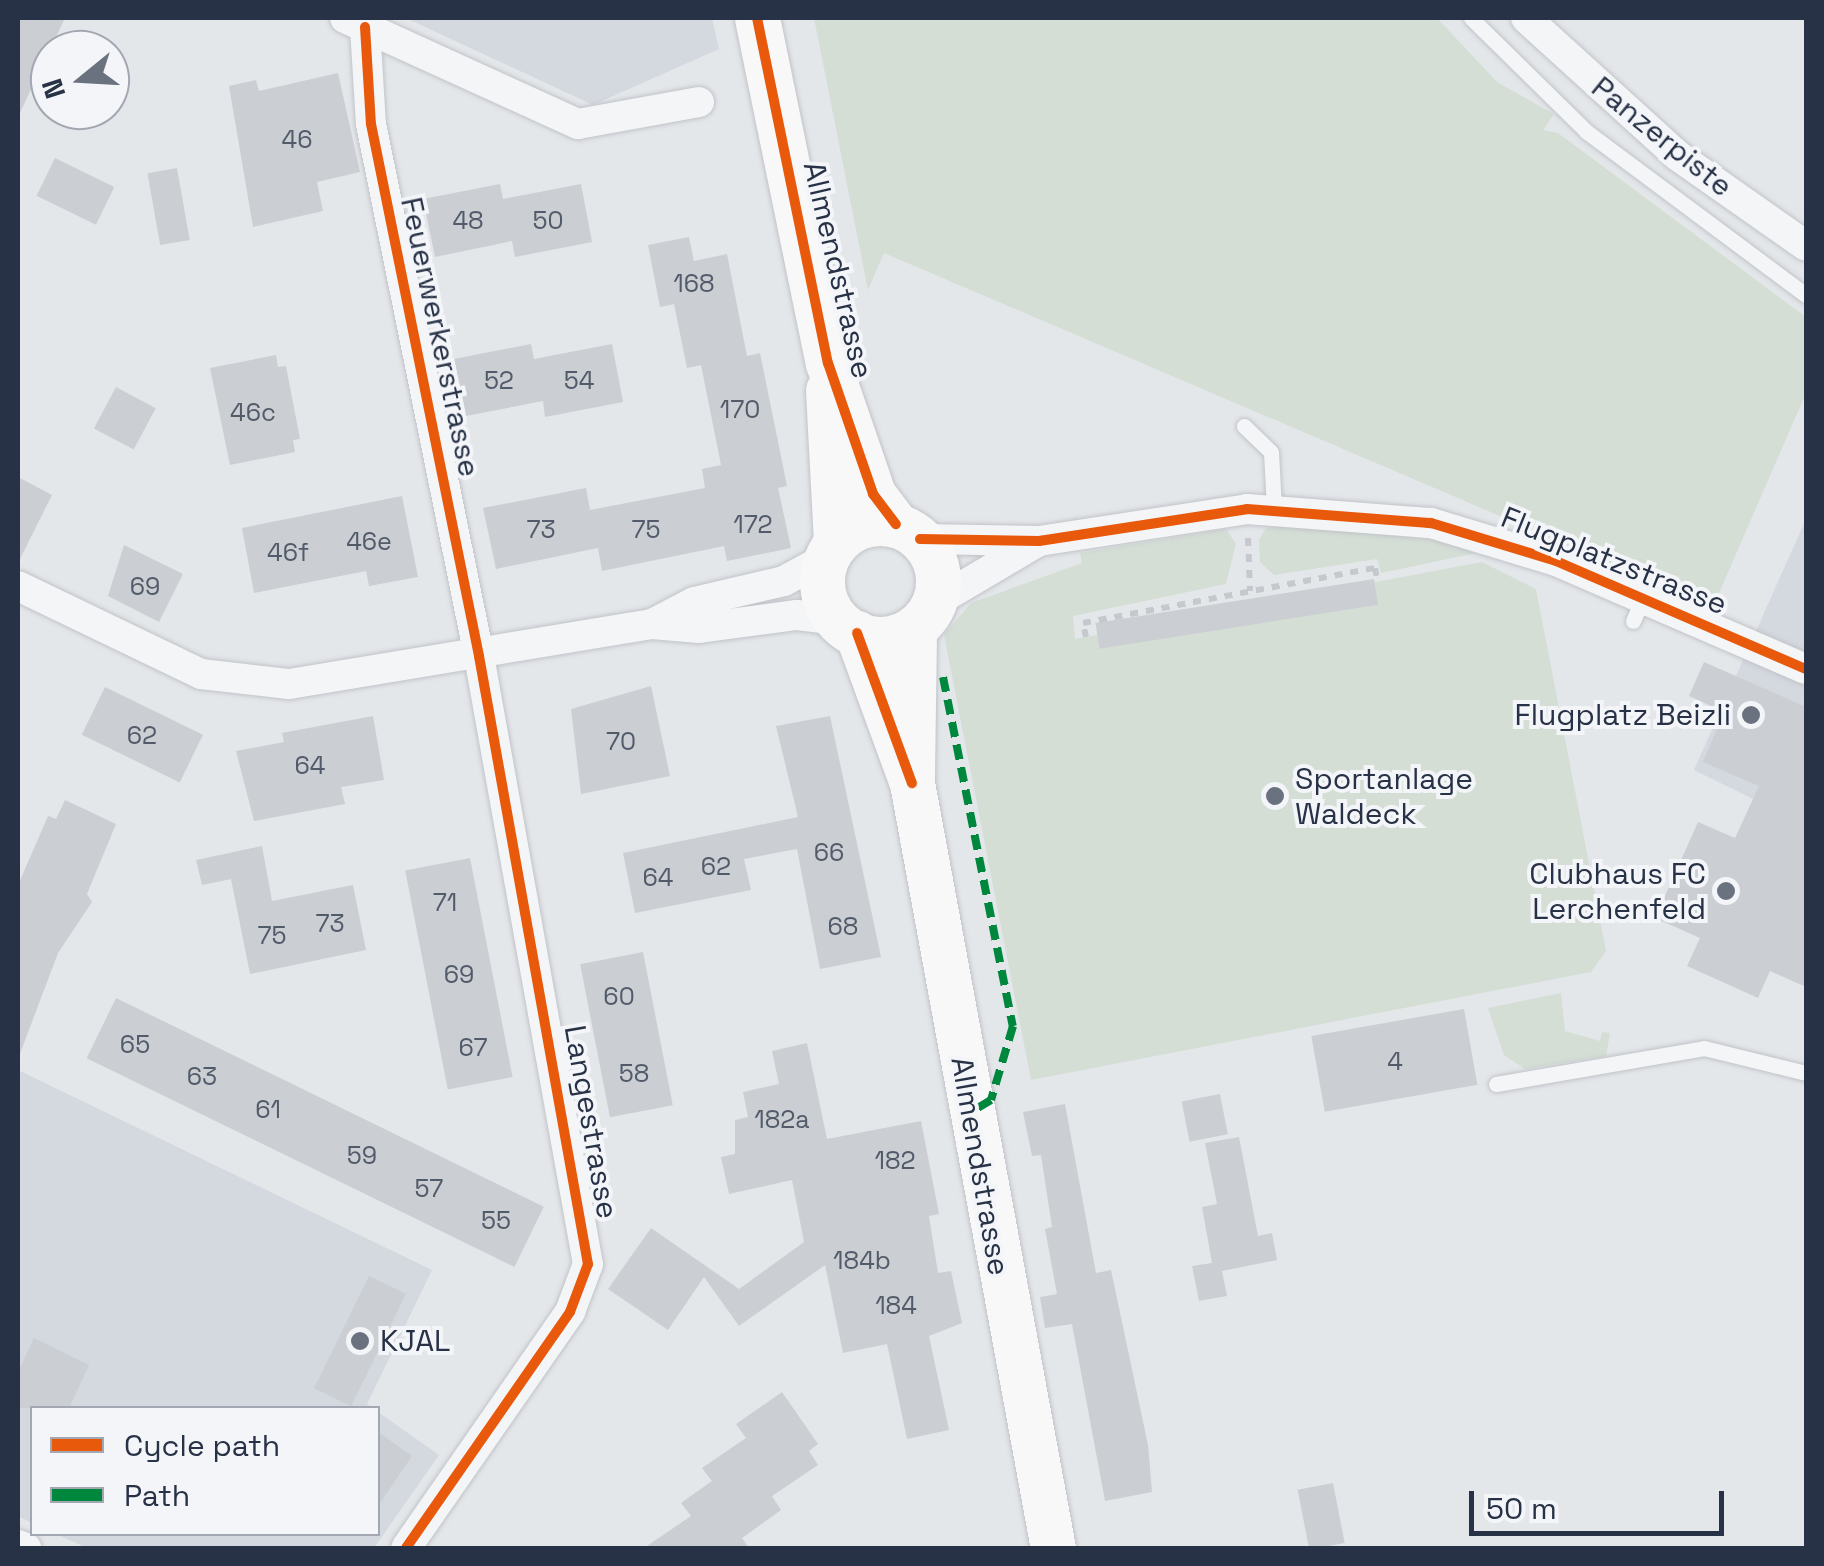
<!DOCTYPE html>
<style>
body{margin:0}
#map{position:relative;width:1824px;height:1566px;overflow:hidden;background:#e4e7ea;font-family:"Space Grotesk",sans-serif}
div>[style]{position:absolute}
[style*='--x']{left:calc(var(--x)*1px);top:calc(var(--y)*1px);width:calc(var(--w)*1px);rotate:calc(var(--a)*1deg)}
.built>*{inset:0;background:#d4d8df}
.green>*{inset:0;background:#d4ded5}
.building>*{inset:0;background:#cbced2;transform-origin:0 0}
.path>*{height:6px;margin-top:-3px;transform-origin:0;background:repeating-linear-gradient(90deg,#c5c8cd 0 8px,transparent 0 16px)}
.roads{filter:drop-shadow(0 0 2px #c1c3c8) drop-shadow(0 0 2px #c1c3c8)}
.service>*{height:15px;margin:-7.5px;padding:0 7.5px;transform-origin:7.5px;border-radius:7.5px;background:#f4f5f7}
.minor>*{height:30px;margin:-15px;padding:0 15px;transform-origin:15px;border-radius:15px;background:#f4f5f7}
.secondary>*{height:45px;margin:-22.5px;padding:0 22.5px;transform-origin:22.5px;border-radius:22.5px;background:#f8f8f8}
.secondary>.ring{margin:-22.5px;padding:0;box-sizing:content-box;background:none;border:45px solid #f8f8f8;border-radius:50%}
.quiet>*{height:8px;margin-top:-4px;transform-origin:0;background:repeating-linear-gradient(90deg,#00873e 0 15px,transparent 0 23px)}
.cycleway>*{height:10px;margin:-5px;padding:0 5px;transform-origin:5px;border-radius:5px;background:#e8590c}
.dots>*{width:28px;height:28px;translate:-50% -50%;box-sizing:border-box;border:5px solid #f3f5f9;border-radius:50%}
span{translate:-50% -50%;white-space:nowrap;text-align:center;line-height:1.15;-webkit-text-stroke:8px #f3f5f9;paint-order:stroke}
.number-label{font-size:25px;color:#525b6a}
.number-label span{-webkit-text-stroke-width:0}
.street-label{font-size:30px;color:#283246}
.poi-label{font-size:30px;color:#283246}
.right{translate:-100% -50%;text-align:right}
.left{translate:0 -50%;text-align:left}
.frame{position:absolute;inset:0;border:20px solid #283246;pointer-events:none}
.legend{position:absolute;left:30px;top:1406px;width:350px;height:130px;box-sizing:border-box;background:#f3f5f9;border:2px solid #a2a7b1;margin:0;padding:12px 18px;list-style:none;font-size:30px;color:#283246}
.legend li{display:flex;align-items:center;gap:20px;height:50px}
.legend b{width:50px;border:2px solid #a2a7b1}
.north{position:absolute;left:30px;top:30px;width:100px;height:100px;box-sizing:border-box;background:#f3f5f9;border:2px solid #a2a7b1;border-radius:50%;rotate:252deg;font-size:28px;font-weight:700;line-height:40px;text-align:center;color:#283246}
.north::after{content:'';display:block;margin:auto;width:35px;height:45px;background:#6a717f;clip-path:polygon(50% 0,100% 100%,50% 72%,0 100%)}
.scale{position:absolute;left:1469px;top:1491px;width:255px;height:45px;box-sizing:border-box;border:5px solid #283246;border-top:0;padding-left:12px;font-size:30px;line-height:35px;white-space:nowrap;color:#283246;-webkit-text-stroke:8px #f3f5f9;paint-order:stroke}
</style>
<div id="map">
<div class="built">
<i style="clip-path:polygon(406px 18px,712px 18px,719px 49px,593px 105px)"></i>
<i style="clip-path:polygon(1806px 519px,1806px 825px,1694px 770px)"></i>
<i style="clip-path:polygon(18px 1070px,432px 1270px,367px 1404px,372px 1408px,32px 1408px,32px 1523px,18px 1516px)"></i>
<i style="clip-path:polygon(378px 1412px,439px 1455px,374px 1548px,87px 1548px,56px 1534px,378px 1534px)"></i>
</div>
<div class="green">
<i style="clip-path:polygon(814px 18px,1437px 18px,1497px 82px,1554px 114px,1543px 130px,1558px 133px,1806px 317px,1806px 393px,1713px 607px,884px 253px,868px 290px)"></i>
<i style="clip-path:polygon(1287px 525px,1434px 540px,1476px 553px,1381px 573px,1377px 559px,1274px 575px,1260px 562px,1259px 540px,1266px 528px)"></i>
<i style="clip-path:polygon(1226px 529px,1236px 544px,1226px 584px,1073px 616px,1075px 639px,1482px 562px,1536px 589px,1606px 951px,1591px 972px,1031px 1080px,944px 635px,971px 603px,1082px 563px,1080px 553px)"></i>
<i style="clip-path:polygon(1561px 993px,1565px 1031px,1600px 1041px,1602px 1032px,1610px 1033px,1606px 1056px,1525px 1069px,1504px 1055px,1488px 1008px)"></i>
</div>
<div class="building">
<i style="clip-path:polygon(18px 18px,65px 18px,18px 117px)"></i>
<i style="clip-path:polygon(338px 73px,360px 172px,317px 182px,323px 211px,253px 227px,229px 86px,256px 80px,259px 91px)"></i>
<i style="left:55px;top:158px;width:66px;height:42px;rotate:26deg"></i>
<i style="left:177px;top:168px;width:73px;height:30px;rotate:80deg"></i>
<i style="clip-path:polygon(500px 184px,503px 199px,581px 184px,592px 242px,515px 257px,512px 241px,435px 257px,423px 199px)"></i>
<i style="clip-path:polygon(689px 237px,694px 261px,727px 254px,747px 356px,760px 353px,787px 486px,778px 488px,791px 548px,727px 561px,724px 546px,602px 571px,598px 548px,496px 569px,483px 508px,586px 488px,590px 510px,705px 488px,702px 469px,721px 465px,701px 365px,687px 368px,674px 304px,660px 307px,648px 245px)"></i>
<i style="clip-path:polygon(531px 344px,534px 359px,612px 344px,623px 402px,545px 417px,543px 401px,466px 416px,454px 359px)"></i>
<i style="clip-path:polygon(276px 355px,278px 367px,286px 366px,300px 439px,293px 440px,295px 452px,230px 465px,210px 368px)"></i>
<i style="left:116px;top:387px;width:45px;height:47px;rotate:28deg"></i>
<i style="clip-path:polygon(18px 477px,52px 495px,18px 563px)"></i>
<i style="clip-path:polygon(402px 496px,418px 577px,369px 586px,366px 571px,254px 593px,242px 528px)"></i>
<i style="clip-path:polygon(124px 545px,183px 574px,159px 622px,108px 596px)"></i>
<i style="left:1374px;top:579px;width:26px;height:282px;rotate:81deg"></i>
<i style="clip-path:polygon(1704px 662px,1806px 707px,1806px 987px,1770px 971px,1758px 998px,1687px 966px,1700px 938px,1655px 918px,1698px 822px,1735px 838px,1759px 786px,1703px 762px,1724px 712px,1689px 696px)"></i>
<i style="clip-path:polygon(651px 686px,670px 776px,581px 794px,571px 709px)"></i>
<i style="left:105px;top:687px;width:109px;height:53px;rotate:26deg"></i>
<i style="clip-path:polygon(373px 716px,384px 780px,341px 787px,345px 804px,254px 821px,236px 751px,284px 742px,282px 733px)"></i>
<i style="clip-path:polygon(830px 716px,881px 957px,820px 969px,797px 849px,744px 859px,751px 890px,635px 913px,623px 853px,798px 817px,776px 726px)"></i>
<i style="clip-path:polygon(65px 800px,116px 824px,87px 894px,92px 902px,58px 953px,18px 1059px,18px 885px,48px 816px,56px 819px)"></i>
<i style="clip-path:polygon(262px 846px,272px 901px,353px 885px,366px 950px,250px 974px,231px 879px,202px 885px,196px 860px)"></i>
<i style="left:470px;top:858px;width:223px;height:66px;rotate:79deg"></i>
<i style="left:643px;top:952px;width:156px;height:64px;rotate:79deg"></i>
<i style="left:116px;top:998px;width:476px;height:67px;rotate:26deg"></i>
<i style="left:1464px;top:1009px;width:77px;height:155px;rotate:80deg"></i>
<i style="clip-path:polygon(807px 1043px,827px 1139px,921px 1121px,939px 1214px,929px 1216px,938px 1273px,951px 1271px,962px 1323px,929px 1336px,949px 1430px,907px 1439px,887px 1344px,843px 1353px,825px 1265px,739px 1326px,704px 1277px,668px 1330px,608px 1289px,651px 1228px,739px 1289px,804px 1242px,792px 1180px,729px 1194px,721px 1157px,735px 1154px,735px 1120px,748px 1117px,743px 1092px,779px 1084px,772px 1051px)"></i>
<i style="left:1220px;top:1094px;width:41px;height:39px;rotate:79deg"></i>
<i style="clip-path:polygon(1065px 1104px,1096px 1273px,1111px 1270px,1148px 1445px,1152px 1492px,1105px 1501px,1072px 1324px,1045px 1328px,1040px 1297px,1057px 1294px,1045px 1229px,1052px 1227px,1041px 1155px,1032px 1156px,1023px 1112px)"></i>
<i style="clip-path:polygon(1239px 1137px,1258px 1236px,1272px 1233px,1277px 1260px,1222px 1271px,1227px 1296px,1199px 1301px,1192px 1266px,1212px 1263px,1202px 1207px,1217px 1204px,1205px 1143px)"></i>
<i style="left:369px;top:1276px;width:41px;height:125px;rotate:26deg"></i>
<i style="clip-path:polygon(34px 1338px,89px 1365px,69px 1408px,18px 1408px,18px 1372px)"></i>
<i style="clip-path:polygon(782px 1392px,818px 1444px,809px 1451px,818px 1465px,772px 1496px,781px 1510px,742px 1538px,749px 1548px,644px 1548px,691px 1516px,681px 1503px,712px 1481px,702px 1468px,746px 1438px,736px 1424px)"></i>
<i style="clip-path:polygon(378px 1432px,412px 1456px,378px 1506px)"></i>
<i style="left:1333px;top:1483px;width:61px;height:36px;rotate:79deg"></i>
</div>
<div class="path">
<i style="--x:1248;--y:538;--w:53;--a:87.8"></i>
<i style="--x:1086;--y:637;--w:14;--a:-102"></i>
<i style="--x:1083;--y:623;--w:297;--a:-10.7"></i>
<i style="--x:1375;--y:568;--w:15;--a:79"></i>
</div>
<div class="roads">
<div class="service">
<i style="--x:1471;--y:18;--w:163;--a:44.5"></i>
<i style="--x:1587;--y:132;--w:273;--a:36.7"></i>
<i style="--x:1244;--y:426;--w:37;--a:44"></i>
<i style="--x:1271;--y:452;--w:57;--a:87"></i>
<i style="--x:1633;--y:621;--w:25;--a:-67"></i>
<i style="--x:1496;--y:1084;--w:211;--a:-9.8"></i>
<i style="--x:1704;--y:1048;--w:105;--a:13.8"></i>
</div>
<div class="minor">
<i style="--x:345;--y:18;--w:256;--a:24.5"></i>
<i style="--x:578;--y:124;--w:123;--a:-10.3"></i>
<i style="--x:1526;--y:18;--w:205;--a:42.2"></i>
<i style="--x:1678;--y:156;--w:156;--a:35.1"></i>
<i style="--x:365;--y:27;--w:97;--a:86.5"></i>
<i style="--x:371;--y:124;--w:543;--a:78.52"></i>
<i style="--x:479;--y:656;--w:618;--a:79.84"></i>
<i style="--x:588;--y:1264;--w:51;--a:110.6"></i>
<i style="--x:570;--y:1312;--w:287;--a:124.8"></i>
<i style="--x:920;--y:539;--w:119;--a:1"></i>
<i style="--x:1039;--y:541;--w:210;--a:-8.7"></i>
<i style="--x:1247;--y:509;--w:185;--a:4.4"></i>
<i style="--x:1431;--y:523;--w:131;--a:16.9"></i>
<i style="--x:1556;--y:561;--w:272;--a:23.4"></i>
<i style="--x:18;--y:586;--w:203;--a:25.7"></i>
<i style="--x:201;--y:674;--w:89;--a:6.5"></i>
<i style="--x:289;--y:684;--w:368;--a:-9.4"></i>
<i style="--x:652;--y:624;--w:47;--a:-27.6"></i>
<i style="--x:694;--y:602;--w:92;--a:-13.1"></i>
<i style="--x:784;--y:581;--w:48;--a:-28.7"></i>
<i style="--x:934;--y:603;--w:120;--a:-30.6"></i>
<i style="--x:652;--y:624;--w:47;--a:4.9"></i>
<i style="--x:699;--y:628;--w:99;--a:-7.6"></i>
<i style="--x:797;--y:615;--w:40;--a:7.1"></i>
<i style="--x:18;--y:1545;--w:9;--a:21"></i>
</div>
<div class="secondary">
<i style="--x:757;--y:18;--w:352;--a:78.4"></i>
<i style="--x:828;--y:363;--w:139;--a:71"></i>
<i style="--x:873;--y:494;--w:38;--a:53"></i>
<i style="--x:828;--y:390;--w:152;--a:87"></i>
<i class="ring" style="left:822px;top:523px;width:71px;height:71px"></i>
<i style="--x:857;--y:633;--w:160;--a:69.9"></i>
<i style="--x:912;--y:783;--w:778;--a:79.56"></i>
<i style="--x:912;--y:776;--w:148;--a:-89.2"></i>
</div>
</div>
<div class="quiet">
<i style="--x:943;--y:677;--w:356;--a:78.7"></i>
<i style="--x:1013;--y:1026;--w:77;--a:106.6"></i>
<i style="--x:991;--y:1100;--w:26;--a:149"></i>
</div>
<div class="cycleway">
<i style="--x:757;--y:18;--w:352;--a:78.4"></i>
<i style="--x:828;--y:363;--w:139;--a:71"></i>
<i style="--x:873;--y:494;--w:38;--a:53"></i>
<i style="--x:365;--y:27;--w:97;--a:86.5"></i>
<i style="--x:371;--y:124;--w:543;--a:78.52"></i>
<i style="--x:479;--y:656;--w:618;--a:79.84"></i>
<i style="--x:588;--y:1264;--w:51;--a:110.6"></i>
<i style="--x:570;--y:1312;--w:287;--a:124.8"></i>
<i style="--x:920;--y:539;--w:119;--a:1"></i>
<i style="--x:1039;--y:541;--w:210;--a:-8.7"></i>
<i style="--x:1247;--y:509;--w:185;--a:4.4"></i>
<i style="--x:1431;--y:523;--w:131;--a:16.9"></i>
<i style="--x:1556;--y:561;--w:272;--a:23.4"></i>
<i style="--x:857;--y:633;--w:160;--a:69.9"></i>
</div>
<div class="dots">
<i style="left:1751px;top:715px;background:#6a717f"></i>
<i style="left:1275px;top:796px;background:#6a717f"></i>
<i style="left:1726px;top:891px;background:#6a717f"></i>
<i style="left:360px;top:1341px;background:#6a717f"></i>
</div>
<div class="number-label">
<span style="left:297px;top:139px">46</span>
<span style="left:468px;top:220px">48</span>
<span style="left:548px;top:220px">50</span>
<span style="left:694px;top:283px">168</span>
<span style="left:499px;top:380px">52</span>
<span style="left:579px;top:380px">54</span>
<span style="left:740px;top:409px">170</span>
<span style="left:253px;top:412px">46c</span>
<span style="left:753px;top:524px">172</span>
<span style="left:541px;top:529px">73</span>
<span style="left:646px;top:529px">75</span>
<span style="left:369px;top:541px">46e</span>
<span style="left:288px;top:552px">46f</span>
<span style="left:145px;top:586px">69</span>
<span style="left:142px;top:735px">62</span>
<span style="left:621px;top:741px">70</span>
<span style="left:310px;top:765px">64</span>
<span style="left:829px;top:852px">66</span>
<span style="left:716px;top:866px">62</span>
<span style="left:658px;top:877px">64</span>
<span style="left:445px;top:902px">71</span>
<span style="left:330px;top:923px">73</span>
<span style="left:843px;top:926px">68</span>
<span style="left:272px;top:935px">75</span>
<span style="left:459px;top:974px">69</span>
<span style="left:619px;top:996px">60</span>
<span style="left:135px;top:1044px">65</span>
<span style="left:473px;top:1047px">67</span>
<span style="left:1395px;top:1061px">4</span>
<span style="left:634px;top:1073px">58</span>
<span style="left:202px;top:1076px">63</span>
<span style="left:268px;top:1109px">61</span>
<span style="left:782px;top:1119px">182a</span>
<span style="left:362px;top:1155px">59</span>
<span style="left:895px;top:1160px">182</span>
<span style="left:429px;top:1188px">57</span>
<span style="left:496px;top:1220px">55</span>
<span style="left:862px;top:1260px">184b</span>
<span style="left:896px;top:1305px">184</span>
</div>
<div class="street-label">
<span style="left:1662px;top:137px;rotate:39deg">Panzerpiste</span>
<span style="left:838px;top:270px;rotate:77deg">Allmendstrasse</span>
<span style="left:440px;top:337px;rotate:78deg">Feuerwerkerstrasse</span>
<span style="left:1614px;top:561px;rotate:22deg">Flugplatzstrasse</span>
<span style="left:591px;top:1122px;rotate:80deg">Langestrasse</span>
<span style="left:980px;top:1166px;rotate:80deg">Allmendstrasse</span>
</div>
<div class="poi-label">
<span class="right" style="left:1731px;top:715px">Flugplatz Beizli</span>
<span class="left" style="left:1295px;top:796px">Sportanlage<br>Waldeck</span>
<span class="right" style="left:1706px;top:891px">Clubhaus FC<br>Lerchenfeld</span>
<span class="left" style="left:380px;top:1341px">KJAL</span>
</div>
<div class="frame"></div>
<ul class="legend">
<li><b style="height:12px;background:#e8590c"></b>Cycle path</li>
<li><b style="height:12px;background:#00873e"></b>Path</li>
</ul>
<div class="north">N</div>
<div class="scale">50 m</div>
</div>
